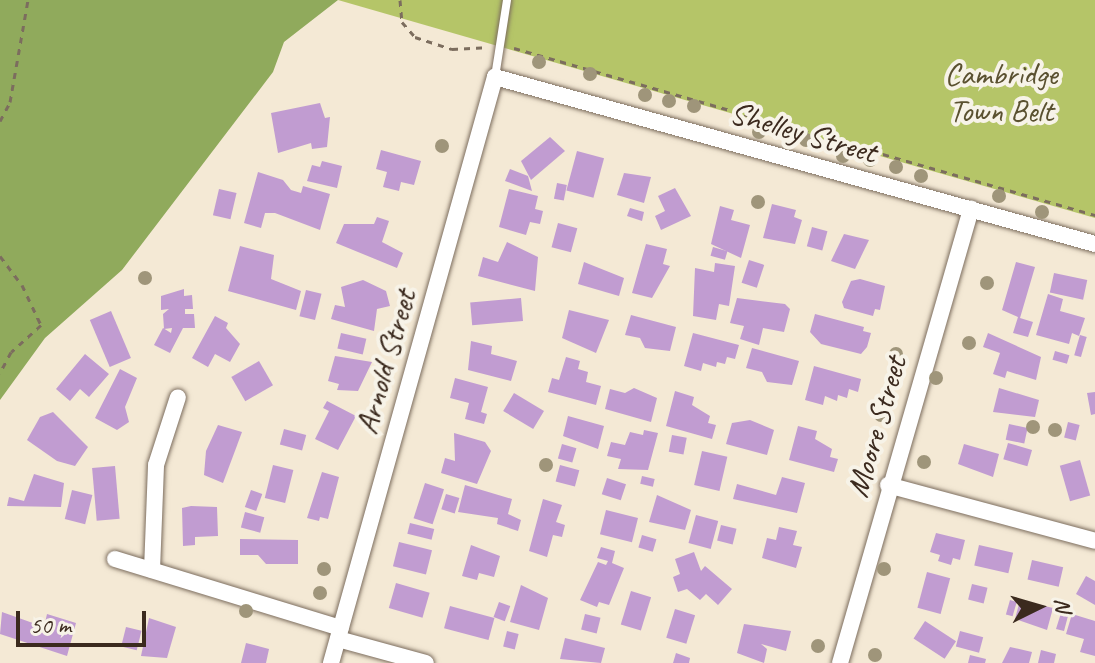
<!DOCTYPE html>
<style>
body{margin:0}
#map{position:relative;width:1095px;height:663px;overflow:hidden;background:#f4e9d5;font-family:Caveat,sans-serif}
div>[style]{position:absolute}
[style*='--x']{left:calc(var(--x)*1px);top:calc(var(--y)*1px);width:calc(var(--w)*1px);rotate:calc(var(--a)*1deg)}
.green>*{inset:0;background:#b5c568}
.forest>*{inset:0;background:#90aa5c}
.building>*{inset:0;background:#c19cd1;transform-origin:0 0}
.path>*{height:3px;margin-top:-1.5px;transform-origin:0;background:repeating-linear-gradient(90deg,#7c6d5e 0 6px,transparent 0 12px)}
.roads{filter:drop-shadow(0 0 2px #7c6d5e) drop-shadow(0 0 2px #7c6d5e)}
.lane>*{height:8px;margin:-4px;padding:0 4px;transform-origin:4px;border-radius:4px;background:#fff}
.street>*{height:16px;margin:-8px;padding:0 8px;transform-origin:8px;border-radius:8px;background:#fff}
.trees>*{width:14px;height:14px;margin:-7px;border-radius:50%;background:#9f957a}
span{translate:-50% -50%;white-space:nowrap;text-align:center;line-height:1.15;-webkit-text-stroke:8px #f7f3e8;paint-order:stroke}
.park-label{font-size:32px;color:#5a5130}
.street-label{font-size:32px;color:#3b2a1e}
.north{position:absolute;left:999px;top:567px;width:80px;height:80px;-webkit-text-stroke:6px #f7f3e8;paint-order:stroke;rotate:85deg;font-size:22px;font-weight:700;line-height:32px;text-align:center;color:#3b2a1e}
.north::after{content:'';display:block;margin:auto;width:28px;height:36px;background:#3b2a1e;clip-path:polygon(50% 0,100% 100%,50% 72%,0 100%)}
.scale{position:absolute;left:16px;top:611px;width:130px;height:36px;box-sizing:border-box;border:4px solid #3b2a1e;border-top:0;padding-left:10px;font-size:24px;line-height:28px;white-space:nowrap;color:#3b2a1e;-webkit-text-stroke:6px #f7f3e8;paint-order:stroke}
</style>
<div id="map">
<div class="green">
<i style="clip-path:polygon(338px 0,1095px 0,1095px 218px)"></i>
</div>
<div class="forest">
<i style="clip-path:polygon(0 0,338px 0,284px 42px,273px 72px,122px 270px,45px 338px,0 400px)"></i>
</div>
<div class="building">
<i style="clip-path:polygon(320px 103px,325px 118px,330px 117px,327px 147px,312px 149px,311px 143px,278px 153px,271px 113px)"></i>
<i style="clip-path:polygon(550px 137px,565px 151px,531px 180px,521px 161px)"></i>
<i style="clip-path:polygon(381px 150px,421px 161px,414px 185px,401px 182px,399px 191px,383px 187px,387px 172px,376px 169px)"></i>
<i style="left:577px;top:151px;width:28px;height:41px;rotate:15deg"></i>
<i style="clip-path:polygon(322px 161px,342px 166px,337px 188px,307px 181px,312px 165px,320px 167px)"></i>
<i style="clip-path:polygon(510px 169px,528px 176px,532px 191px,505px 181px)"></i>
<i style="clip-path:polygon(258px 172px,283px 180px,291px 190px,301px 193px,303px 186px,330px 194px,320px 230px,275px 213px,265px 213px,261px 228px,244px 223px)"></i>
<i style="clip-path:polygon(624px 173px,651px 177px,644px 203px,617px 195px)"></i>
<i style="left:557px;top:183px;width:10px;height:16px;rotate:11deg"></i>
<i style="clip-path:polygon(675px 188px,691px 216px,661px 230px,655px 216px,665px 211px,658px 196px)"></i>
<i style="left:219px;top:189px;width:18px;height:27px;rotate:13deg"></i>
<i style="clip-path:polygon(509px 189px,538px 196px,535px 209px,543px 211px,540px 224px,530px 222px,526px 235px,499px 227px)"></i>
<i style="clip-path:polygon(772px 204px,796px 210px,794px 217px,802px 220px,795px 244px,763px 238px)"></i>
<i style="clip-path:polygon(720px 206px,734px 210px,731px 220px,750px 225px,741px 258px,711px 244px)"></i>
<i style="clip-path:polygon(630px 208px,644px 212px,642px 221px,627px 216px)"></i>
<i style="clip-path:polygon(377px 217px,389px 221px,382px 242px,403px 253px,397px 268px,336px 243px,344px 224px,374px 224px)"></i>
<i style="left:558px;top:223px;width:20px;height:25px;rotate:15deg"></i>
<i style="left:812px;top:227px;width:16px;height:20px;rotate:15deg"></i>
<i style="clip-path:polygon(844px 234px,869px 240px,855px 269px,831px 261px)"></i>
<i style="clip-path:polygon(507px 242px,538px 257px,535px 291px,478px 276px,483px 257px,498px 262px)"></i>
<i style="clip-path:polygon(646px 244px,667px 249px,663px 264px,670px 266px,652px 298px,632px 293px)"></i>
<i style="clip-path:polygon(240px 246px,274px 255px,271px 279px,301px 291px,296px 310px,228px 291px)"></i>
<i style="left:713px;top:247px;width:15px;height:9px;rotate:16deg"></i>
<i style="left:749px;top:260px;width:16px;height:24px;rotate:18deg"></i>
<i style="clip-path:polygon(584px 262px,624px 278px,619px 296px,578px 284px)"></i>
<i style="clip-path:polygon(1016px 262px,1035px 267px,1020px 318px,1033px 322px,1028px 337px,1013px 333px,1018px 317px,1002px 310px)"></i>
<i style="clip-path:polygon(715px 263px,735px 266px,729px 306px,719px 304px,716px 320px,693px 316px,695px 268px,714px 272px)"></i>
<i style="left:1054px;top:273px;width:34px;height:20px;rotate:12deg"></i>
<i style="clip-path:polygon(860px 279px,885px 286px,880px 310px,875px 309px,873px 316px,844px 308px,842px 302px,851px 281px)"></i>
<i style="clip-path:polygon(363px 280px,386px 291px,390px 306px,377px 309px,374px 331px,331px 319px,335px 305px,345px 307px,341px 287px)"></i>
<i style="clip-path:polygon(184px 289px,184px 296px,192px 295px,193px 309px,185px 309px,185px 314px,194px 314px,195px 328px,183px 328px,170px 353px,154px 345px,163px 328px,171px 333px,172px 328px,164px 329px,163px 314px,169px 309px,161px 310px,161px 296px)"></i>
<i style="left:306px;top:290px;width:16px;height:27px;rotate:14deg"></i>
<i style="clip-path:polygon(1048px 294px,1063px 299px,1060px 311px,1085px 318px,1079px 336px,1072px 333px,1069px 344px,1036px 335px)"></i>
<i style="left:521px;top:298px;width:23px;height:51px;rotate:85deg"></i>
<i style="clip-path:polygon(737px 298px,785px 304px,790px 309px,784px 332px,763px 328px,759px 345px,740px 339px,744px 326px,730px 323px)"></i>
<i style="clip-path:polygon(569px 310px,609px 320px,596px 353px,562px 338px)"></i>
<i style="left:111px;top:311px;width:51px;height:23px;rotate:67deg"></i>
<i style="clip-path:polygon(815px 314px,864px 327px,863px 331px,871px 333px,867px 347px,861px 354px,821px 344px,810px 332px)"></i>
<i style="clip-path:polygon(631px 315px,676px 327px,670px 351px,645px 348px,640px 338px,625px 335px)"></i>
<i style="clip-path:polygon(215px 316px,228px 323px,226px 328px,240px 344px,230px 362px,215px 354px,208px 367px,192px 358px)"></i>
<i style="left:341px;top:333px;width:26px;height:16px;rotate:13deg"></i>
<i style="clip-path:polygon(693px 333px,739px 345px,735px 359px,727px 357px,725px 364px,717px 362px,716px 367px,703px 363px,701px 371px,684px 366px)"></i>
<i style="clip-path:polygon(988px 333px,1041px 357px,1036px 380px,1007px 371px,1005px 378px,993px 374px,1000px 353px,983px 347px)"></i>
<i style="left:1080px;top:335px;width:7px;height:21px;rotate:16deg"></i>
<i style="clip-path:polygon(471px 341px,492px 346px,491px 354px,517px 361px,511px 381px,468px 370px)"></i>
<i style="clip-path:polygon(752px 348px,799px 361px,792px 385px,767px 382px,762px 372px,746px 368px)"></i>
<i style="left:1055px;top:351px;width:15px;height:9px;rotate:16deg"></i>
<i style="clip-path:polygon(85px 354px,109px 374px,89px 397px,80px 389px,70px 401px,56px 389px)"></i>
<i style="clip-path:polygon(335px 356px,372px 362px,358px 391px,337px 390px,339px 384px,328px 381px)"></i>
<i style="clip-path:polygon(566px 357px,580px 361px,578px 369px,588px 372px,586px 382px,601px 386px,596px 405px,548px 392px,552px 378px,559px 380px)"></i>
<i style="left:259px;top:361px;width:28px;height:32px;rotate:60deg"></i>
<i style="clip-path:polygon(814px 366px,861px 379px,858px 392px,849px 389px,847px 398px,838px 395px,837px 401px,825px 396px,823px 405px,805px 400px)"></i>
<i style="clip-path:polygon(120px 369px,137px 378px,125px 407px,129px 422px,117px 430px,95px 418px)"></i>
<i style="clip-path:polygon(455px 378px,488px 387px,481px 412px,487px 414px,484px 424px,465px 419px,469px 403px,450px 398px)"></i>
<i style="clip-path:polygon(634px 388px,657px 398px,651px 422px,605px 409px,610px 389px,625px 393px)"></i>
<i style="clip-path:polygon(999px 388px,1039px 400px,1035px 417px,993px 412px)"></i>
<i style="clip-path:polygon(675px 391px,694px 397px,692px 405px,710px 416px,708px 423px,716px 425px,712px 439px,666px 426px)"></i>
<i style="clip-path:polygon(1095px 392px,1095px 414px,1091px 415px,1087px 393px)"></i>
<i style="left:514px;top:393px;width:35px;height:21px;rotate:31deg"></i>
<i style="clip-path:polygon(327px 401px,356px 416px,338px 450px,315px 439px,329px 411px,323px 408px)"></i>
<i style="clip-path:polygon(53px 412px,88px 447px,75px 466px,57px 461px,27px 440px,40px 417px)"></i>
<i style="clip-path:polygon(568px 416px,604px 426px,598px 449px,563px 436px)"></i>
<i style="clip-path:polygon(750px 420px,774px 430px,767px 455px,726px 444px,732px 423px)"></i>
<i style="left:1068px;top:422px;width:12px;height:16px;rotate:14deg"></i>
<i style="left:1009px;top:424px;width:19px;height:16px;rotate:12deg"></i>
<i style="clip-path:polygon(218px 425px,242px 432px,223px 483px,204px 475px,206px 451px)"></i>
<i style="clip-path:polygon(798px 426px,817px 431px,815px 439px,832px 449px,830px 457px,838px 459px,834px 472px,789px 460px)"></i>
<i style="left:284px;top:429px;width:23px;height:16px;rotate:15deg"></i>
<i style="clip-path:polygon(644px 430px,658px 433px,648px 470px,618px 469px,621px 459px,607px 456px,611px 442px,625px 445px,630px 432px,643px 435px)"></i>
<i style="clip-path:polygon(454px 433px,485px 442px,491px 451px,477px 484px,441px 473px,445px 458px,455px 461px)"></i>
<i style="left:672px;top:435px;width:15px;height:17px;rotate:11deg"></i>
<i style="left:1008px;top:443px;width:25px;height:17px;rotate:16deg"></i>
<i style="left:562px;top:444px;width:15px;height:15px;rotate:16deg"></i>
<i style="clip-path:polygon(964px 444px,999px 454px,993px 477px,958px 464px)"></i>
<i style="left:702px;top:451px;width:26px;height:35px;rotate:13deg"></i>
<i style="left:1080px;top:460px;width:37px;height:21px;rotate:74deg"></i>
<i style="left:273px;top:465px;width:21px;height:34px;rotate:14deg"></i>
<i style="left:560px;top:465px;width:20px;height:17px;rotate:15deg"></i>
<i style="left:115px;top:466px;width:53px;height:23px;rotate:85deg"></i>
<i style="clip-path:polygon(322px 472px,339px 477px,328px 519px,320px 517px,319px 521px,307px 518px)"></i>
<i style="clip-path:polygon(34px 474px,64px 483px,61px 507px,7px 506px,9px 497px,24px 501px)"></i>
<i style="left:642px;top:476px;width:13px;height:8px;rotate:13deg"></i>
<i style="clip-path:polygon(782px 477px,805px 483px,797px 513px,733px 499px,737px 484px,776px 495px)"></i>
<i style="left:607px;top:478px;width:20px;height:17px;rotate:18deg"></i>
<i style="left:425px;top:483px;width:20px;height:37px;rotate:18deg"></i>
<i style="clip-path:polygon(465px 485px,512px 499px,508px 514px,521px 520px,518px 531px,497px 524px,498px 518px,458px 512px)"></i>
<i style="left:72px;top:490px;width:21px;height:30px;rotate:14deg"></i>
<i style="left:251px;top:490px;width:12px;height:18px;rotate:20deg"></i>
<i style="left:446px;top:494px;width:14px;height:16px;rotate:17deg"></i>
<i style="clip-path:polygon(657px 495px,691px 510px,685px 530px,649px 522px)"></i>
<i style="clip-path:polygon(543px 499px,562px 505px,556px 522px,565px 525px,562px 537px,553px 535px,547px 557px,529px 551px)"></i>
<i style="clip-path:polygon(191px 506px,217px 507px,218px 536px,195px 537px,195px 545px,183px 546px,182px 508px)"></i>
<i style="left:606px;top:510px;width:33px;height:25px;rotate:14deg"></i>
<i style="left:245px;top:512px;width:20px;height:16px;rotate:15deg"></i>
<i style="left:696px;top:515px;width:23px;height:29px;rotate:15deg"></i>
<i style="left:410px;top:523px;width:25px;height:11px;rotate:14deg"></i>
<i style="left:721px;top:525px;width:16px;height:16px;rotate:14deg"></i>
<i style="clip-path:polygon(779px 527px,797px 531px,793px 545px,802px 547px,796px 568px,762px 558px,767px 538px,776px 540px)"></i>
<i style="clip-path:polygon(936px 533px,965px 540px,960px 560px,953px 558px,951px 565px,938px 561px,940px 555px,930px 552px)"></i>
<i style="left:642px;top:535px;width:15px;height:13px;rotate:16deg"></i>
<i style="clip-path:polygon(240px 539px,298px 540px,298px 564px,266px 564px,258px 555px,240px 555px)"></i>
<i style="left:399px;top:542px;width:34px;height:25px;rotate:14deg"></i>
<i style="clip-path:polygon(471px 545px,500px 556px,494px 577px,479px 573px,477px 580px,462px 576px)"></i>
<i style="left:979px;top:545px;width:35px;height:21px;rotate:13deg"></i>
<i style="clip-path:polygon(601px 547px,615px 551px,612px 563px,624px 568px,609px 605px,599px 602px,597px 607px,580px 600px,598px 562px,606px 565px,608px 561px,597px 558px)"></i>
<i style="clip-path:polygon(694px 552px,701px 571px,705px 566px,732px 589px,718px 605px,706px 594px,700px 600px,687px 589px,678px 592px,673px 577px,680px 574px,675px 559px)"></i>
<i style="left:1032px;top:560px;width:32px;height:20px;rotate:13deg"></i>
<i style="left:927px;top:572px;width:24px;height:37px;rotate:15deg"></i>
<i style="clip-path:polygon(1086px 576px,1095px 581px,1095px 605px,1076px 594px)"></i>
<i style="left:396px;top:583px;width:35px;height:26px;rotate:16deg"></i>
<i style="left:972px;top:584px;width:16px;height:16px;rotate:14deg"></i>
<i style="clip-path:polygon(521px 585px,548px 598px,539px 630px,510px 622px)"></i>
<i style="left:631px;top:591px;width:21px;height:35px;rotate:17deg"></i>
<i style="left:1010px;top:600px;width:7px;height:15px;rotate:16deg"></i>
<i style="clip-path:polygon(1020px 600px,1053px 608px,1047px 630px,1015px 619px)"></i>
<i style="left:499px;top:602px;width:12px;height:16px;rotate:20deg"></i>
<i style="left:450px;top:606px;width:46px;height:23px;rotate:15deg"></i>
<i style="left:675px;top:609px;width:21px;height:30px;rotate:17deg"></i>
<i style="clip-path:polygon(2px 612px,44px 627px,47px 614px,76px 623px,67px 656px,0 634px)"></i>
<i style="clip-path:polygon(1061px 613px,1068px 616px,1064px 631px,1056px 629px)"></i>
<i style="left:585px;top:614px;width:16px;height:16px;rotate:14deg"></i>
<i style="clip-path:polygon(1072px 614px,1095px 621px,1095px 656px,1080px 652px,1084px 639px,1066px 634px)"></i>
<i style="clip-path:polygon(149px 618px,176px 627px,167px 658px,141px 656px)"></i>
<i style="left:925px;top:621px;width:37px;height:21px;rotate:33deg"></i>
<i style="clip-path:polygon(744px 624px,791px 631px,786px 651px,761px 644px,767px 649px,764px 663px,737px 653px)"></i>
<i style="left:126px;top:627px;width:16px;height:20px;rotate:14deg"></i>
<i style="left:507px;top:631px;width:12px;height:16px;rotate:14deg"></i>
<i style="left:960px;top:631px;width:24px;height:16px;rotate:15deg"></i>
<i style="clip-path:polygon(565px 638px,605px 648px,601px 663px,560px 659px)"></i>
<i style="clip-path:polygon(246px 643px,269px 649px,266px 663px,241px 663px)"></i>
<i style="clip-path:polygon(1010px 647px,1032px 652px,1029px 663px,1002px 663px)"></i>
<i style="clip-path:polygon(1041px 650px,1056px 654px,1054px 663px,1038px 663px)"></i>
<i style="clip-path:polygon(676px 653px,690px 658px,689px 663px,673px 663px)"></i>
<i style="clip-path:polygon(970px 655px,986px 659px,985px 663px,968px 663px)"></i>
</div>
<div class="path">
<i style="--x:400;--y:0;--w:22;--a:85"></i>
<i style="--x:402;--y:22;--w:20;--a:49"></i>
<i style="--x:415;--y:37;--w:39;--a:18"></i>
<i style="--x:452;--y:49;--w:34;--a:-3"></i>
<i style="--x:514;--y:48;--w:605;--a:16.04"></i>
<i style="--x:0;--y:121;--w:21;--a:-62"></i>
<i style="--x:10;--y:102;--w:104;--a:-80"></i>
<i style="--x:0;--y:256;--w:36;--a:53"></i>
<i style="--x:22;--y:285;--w:44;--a:64.6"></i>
<i style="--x:41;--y:325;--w:40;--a:138"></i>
<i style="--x:11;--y:352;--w:24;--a:118"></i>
</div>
<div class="roads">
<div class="lane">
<i style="--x:495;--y:77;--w:78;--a:-81.1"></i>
</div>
<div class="street">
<i style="--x:888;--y:485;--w:214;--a:15.1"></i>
<i style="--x:115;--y:559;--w:236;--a:17"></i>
<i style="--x:152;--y:570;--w:105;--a:-87.8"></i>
<i style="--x:156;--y:465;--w:71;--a:-72.1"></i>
<i style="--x:338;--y:639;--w:91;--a:15.3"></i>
<i style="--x:331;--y:663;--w:609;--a:-74.37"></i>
<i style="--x:495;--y:77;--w:623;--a:15.55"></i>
<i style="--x:840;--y:663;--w:473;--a:-73.9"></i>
</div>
</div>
<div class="trees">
<i style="left:539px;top:62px"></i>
<i style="left:590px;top:74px"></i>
<i style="left:645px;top:95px"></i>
<i style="left:669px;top:101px"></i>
<i style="left:694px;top:106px"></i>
<i style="left:759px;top:132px"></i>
<i style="left:806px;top:140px"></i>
<i style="left:442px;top:146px"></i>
<i style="left:843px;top:156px"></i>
<i style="left:870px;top:160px"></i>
<i style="left:896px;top:167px"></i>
<i style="left:921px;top:176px"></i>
<i style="left:999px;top:196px"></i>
<i style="left:758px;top:202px"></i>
<i style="left:1042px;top:212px"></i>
<i style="left:145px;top:278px"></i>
<i style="left:987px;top:283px"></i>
<i style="left:969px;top:343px"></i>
<i style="left:896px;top:354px"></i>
<i style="left:936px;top:378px"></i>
<i style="left:881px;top:415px"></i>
<i style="left:1033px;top:427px"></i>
<i style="left:1055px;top:430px"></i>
<i style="left:924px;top:462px"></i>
<i style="left:546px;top:465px"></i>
<i style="left:868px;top:467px"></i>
<i style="left:324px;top:569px"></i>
<i style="left:884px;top:569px"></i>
<i style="left:320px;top:593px"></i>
<i style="left:246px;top:611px"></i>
<i style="left:818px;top:646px"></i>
<i style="left:875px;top:655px"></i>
</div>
<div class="park-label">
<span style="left:1001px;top:93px">Cambridge<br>Town Belt</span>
</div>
<div class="street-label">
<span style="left:803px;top:133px;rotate:16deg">Shelley Street</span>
<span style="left:386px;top:362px;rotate:-74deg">Arnold Street</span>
<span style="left:877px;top:427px;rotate:-74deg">Moore Street</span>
</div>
<div class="north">N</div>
<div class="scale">50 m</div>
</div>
